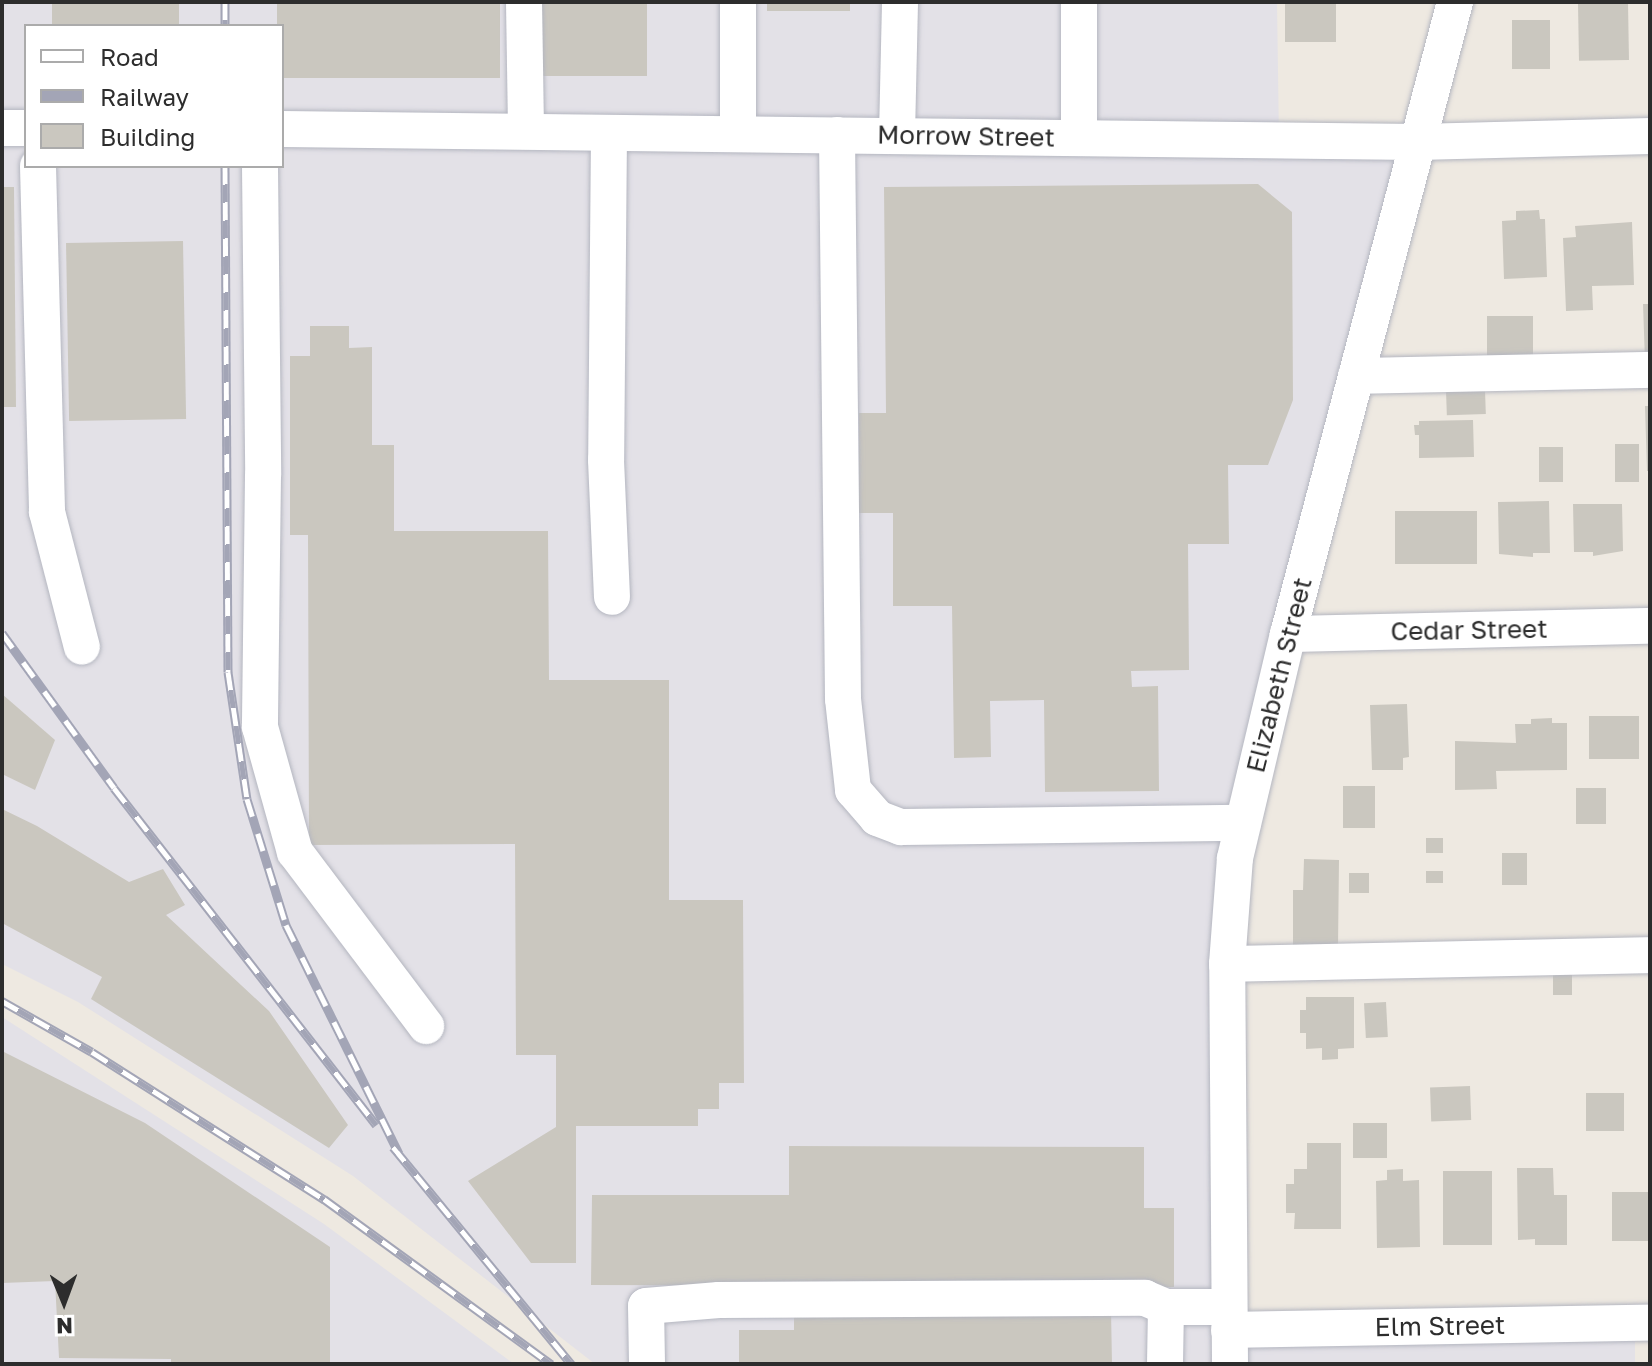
<!DOCTYPE html>
<style>
body{margin:0}
#map{position:relative;width:1652px;height:1366px;overflow:hidden;background:#eee9e1;font-family:"Golos Text",sans-serif}
div>[style]{position:absolute}
[style*='--x']{left:calc(var(--x)*1px);top:calc(var(--y)*1px);width:calc(var(--w)*1px);rotate:calc(var(--a)*1deg)}
.industrial>*{inset:0;background:#e3e1e7}
.building>*{inset:0;background:#cac7bf;transform-origin:0 0}
.roads{filter:drop-shadow(0 0 2px #b4b6c0) drop-shadow(0 0 2px #b4b6c0)}
.minor>*{height:36px;margin:-18px;padding:0 18px;transform-origin:18px;border-radius:18px;background:#fff}
.rail>*{height:9px;margin-top:-4.5px;transform-origin:0;background:repeating-linear-gradient(90deg,#fff 0 18px,#a3a5b6 0 36px);box-sizing:border-box;border-block:2px solid #a3a5b6}
span{translate:-50% -50%;white-space:nowrap;text-align:center;line-height:1.15;-webkit-text-stroke:8px #fff;paint-order:stroke}
.street-label{font-size:26px;color:#2d2d2d}
.frame{position:absolute;inset:0;border:4px solid #2d2d2d;pointer-events:none}
.legend{position:absolute;left:24px;top:24px;width:260px;height:144px;box-sizing:border-box;background:#fff;border:2px solid #ababab;margin:0;padding:10px 14px;list-style:none;font-size:24px;color:#2d2d2d}
.legend li{display:flex;align-items:center;gap:16px;height:40px}
.legend b{width:40px;border:2px solid #ababab}
.north{position:absolute;left:24px;top:1262px;width:80px;height:80px;-webkit-text-stroke:6px #fff;paint-order:stroke;rotate:179deg;font-size:22px;font-weight:700;line-height:32px;text-align:center;color:#2d2d2d}
.north::after{content:'';display:block;margin:auto;width:28px;height:36px;background:#2d2d2d;clip-path:polygon(50% 0,100% 100%,50% 72%,0 100%)}
</style>
<div id="map">
<div class="industrial">
<i style="clip-path:polygon(evenodd,2px 2px,1277px 2px,1279px 140px,1418px 142px,1235px 858px,1229px 1329px,1635px 1323px,1635px 1364px,595px 1364px,353px 1176px,78px 1002px,2px 964px,2px 2px,26px 26px,282px 26px,282px 166px,26px 166px,26px 26px)"></i>
<i style="clip-path:polygon(2px 1017px,324px 1224px,514px 1364px,2px 1364px)"></i>
</div>
<div class="building">
<i style="left:52px;top:2px;width:127px;height:24px"></i>
<i style="clip-path:polygon(277px 2px,500px 2px,500px 78px,282px 78px,282px 26px,277px 26px)"></i>
<i style="left:541px;top:2px;width:106px;height:74px"></i>
<i style="left:767px;top:2px;width:83px;height:9px"></i>
<i style="left:1285px;top:2px;width:51px;height:40px"></i>
<i style="left:1628px;top:3px;width:57px;height:50px;rotate:89deg"></i>
<i style="left:1512px;top:20px;width:38px;height:49px"></i>
<i style="clip-path:polygon(1258px 184px,1292px 212px,1293px 400px,1268px 465px,1228px 465px,1229px 544px,1188px 544px,1189px 670px,1131px 671px,1132px 687px,1158px 686px,1159px 791px,1045px 792px,1044px 700px,990px 701px,991px 757px,954px 758px,952px 606px,893px 606px,893px 513px,859px 513px,859px 413px,886px 413px,884px 187px)"></i>
<i style="clip-path:polygon(2px 187px,14px 187px,16px 407px,2px 407px)"></i>
<i style="clip-path:polygon(1539px 210px,1540px 219px,1545px 219px,1547px 277px,1504px 279px,1502px 221px,1516px 220px,1516px 211px)"></i>
<i style="clip-path:polygon(1632px 222px,1634px 285px,1592px 286px,1593px 310px,1566px 311px,1563px 238px,1576px 237px,1575px 226px)"></i>
<i style="left:183px;top:241px;width:178px;height:117px;rotate:89deg"></i>
<i style="clip-path:polygon(1643px 304px,1650px 304px,1650px 361px,1645px 361px)"></i>
<i style="left:1487px;top:316px;width:46px;height:47px"></i>
<i style="clip-path:polygon(310px 326px,349px 326px,349px 348px,372px 347px,372px 445px,394px 445px,394px 531px,548px 531px,549px 680px,669px 680px,669px 900px,743px 900px,744px 1083px,719px 1083px,719px 1109px,698px 1109px,698px 1126px,576px 1126px,576px 1263px,531px 1263px,468px 1181px,556px 1127px,556px 1055px,516px 1055px,515px 844px,309px 845px,308px 535px,290px 535px,290px 356px,310px 356px)"></i>
<i style="left:1485px;top:390px;width:24px;height:39px;rotate:88deg"></i>
<i style="clip-path:polygon(1645px 406px,1650px 406px,1650px 471px,1647px 471px)"></i>
<i style="clip-path:polygon(1473px 420px,1474px 457px,1419px 458px,1419px 435px,1415px 435px,1414px 425px,1419px 425px,1419px 421px)"></i>
<i style="left:1615px;top:444px;width:24px;height:38px"></i>
<i style="left:1563px;top:447px;width:35px;height:24px;rotate:90deg"></i>
<i style="clip-path:polygon(1549px 501px,1550px 553px,1533px 553px,1533px 557px,1499px 554px,1498px 502px)"></i>
<i style="clip-path:polygon(1573px 504px,1622px 504px,1623px 551px,1593px 556px,1593px 552px,1574px 552px)"></i>
<i style="left:1477px;top:511px;width:53px;height:82px;rotate:90deg"></i>
<i style="clip-path:polygon(2px 694px,55px 740px,35px 790px,2px 774px)"></i>
<i style="clip-path:polygon(1407px 704px,1409px 757px,1403px 758px,1403px 770px,1372px 770px,1370px 705px)"></i>
<i style="left:1639px;top:716px;width:43px;height:50px;rotate:90deg"></i>
<i style="clip-path:polygon(1552px 718px,1552px 723px,1567px 723px,1567px 770px,1496px 771px,1497px 789px,1455px 790px,1455px 741px,1516px 743px,1515px 724px,1531px 724px,1531px 719px)"></i>
<i style="left:1343px;top:786px;width:32px;height:42px"></i>
<i style="left:1576px;top:788px;width:30px;height:36px"></i>
<i style="clip-path:polygon(2px 809px,37px 826px,129px 882px,163px 869px,185px 905px,166px 915px,269px 1011px,348px 1125px,329px 1148px,91px 999px,102px 977px,2px 923px)"></i>
<i style="left:1443px;top:838px;width:15px;height:17px;rotate:90deg"></i>
<i style="left:1502px;top:853px;width:25px;height:32px"></i>
<i style="clip-path:polygon(1304px 859px,1339px 860px,1338px 947px,1293px 946px,1293px 890px,1303px 890px)"></i>
<i style="left:1443px;top:871px;width:12px;height:17px;rotate:90deg"></i>
<i style="left:1349px;top:873px;width:20px;height:20px"></i>
<i style="left:1553px;top:974px;width:19px;height:21px"></i>
<i style="clip-path:polygon(1306px 997px,1354px 997px,1354px 1048px,1338px 1049px,1338px 1059px,1322px 1060px,1322px 1048px,1306px 1049px,1306px 1033px,1300px 1033px,1300px 1010px,1306px 1010px)"></i>
<i style="left:1386px;top:1002px;width:35px;height:22px;rotate:87deg"></i>
<i style="clip-path:polygon(2px 1051px,145px 1123px,330px 1247px,330px 1364px,171px 1364px,171px 1359px,59px 1358px,55px 1281px,2px 1283px)"></i>
<i style="left:1470px;top:1086px;width:34px;height:40px;rotate:88deg"></i>
<i style="left:1586px;top:1093px;width:38px;height:38px"></i>
<i style="left:1387px;top:1123px;width:35px;height:34px;rotate:90deg"></i>
<i style="clip-path:polygon(1307px 1143px,1341px 1143px,1341px 1229px,1294px 1229px,1295px 1213px,1286px 1213px,1286px 1184px,1294px 1184px,1294px 1169px,1307px 1169px)"></i>
<i style="clip-path:polygon(789px 1146px,1144px 1147px,1144px 1208px,1174px 1208px,1174px 1287px,591px 1285px,592px 1195px,789px 1195px)"></i>
<i style="clip-path:polygon(1517px 1168px,1553px 1168px,1554px 1195px,1567px 1195px,1567px 1245px,1535px 1245px,1535px 1239px,1518px 1240px)"></i>
<i style="clip-path:polygon(1403px 1169px,1403px 1181px,1419px 1180px,1420px 1247px,1377px 1248px,1376px 1181px,1387px 1180px,1387px 1170px)"></i>
<i style="left:1443px;top:1171px;width:49px;height:74px"></i>
<i style="left:1650px;top:1192px;width:49px;height:38px;rotate:90deg"></i>
<i style="clip-path:polygon(1111px 1310px,1112px 1364px,739px 1364px,739px 1330px,794px 1330px,794px 1312px)"></i>
</div>
<div class="roads">
<div class="minor">
<i style="--x:524;--y:2;--w:129;--a:89.1"></i>
<i style="--x:738;--y:2;--w:132;--a:90"></i>
<i style="--x:2;--y:128;--w:24;--a:0"></i>
<i style="--x:282;--y:129;--w:1136;--a:0.66"></i>
<i style="--x:1418;--y:142;--w:232;--a:-1.5"></i>
<i style="--x:609;--y:133;--w:327;--a:90.5"></i>
<i style="--x:606;--y:460;--w:137;--a:87.5"></i>
<i style="--x:837;--y:135;--w:564;--a:89.39"></i>
<i style="--x:843;--y:699;--w:92;--a:83.7"></i>
<i style="--x:853;--y:790;--w:37;--a:49"></i>
<i style="--x:877;--y:818;--w:26;--a:21"></i>
<i style="--x:901;--y:827;--w:342;--a:-0.7"></i>
<i style="--x:897;--y:135;--w:133;--a:-88.7"></i>
<i style="--x:1079;--y:138;--w:136;--a:-90"></i>
<i style="--x:38;--y:166;--w:346;--a:88.5"></i>
<i style="--x:47;--y:512;--w:139;--a:75.5"></i>
<i style="--x:260;--y:166;--w:309;--a:89.4"></i>
<i style="--x:263;--y:475;--w:252;--a:90.7"></i>
<i style="--x:260;--y:727;--w:130;--a:74.4"></i>
<i style="--x:295;--y:852;--w:218;--a:53"></i>
<i style="--x:1356;--y:376;--w:294;--a:-1.2"></i>
<i style="--x:1288;--y:634;--w:362;--a:-1.3"></i>
<i style="--x:1227;--y:964;--w:423;--a:-1.2"></i>
<i style="--x:1229;--y:1330;--w:421;--a:-1"></i>
<i style="--x:647;--y:1363;--w:57;--a:-91"></i>
<i style="--x:646;--y:1306;--w:73;--a:-4.7"></i>
<i style="--x:719;--y:1300;--w:426;--a:-0.3"></i>
<i style="--x:1145;--y:1298;--w:23;--a:23"></i>
<i style="--x:1165;--y:1364;--w:57;--a:-89"></i>
<i style="--x:1166;--y:1307;--w:63;--a:0"></i>
<i style="--x:1230;--y:1364;--w:400;--a:-90.4"></i>
<i style="--x:1227;--y:964;--w:106;--a:-85.7"></i>
<i style="--x:1235;--y:858;--w:230;--a:-76.7"></i>
<i style="--x:1288;--y:634;--w:654;--a:-75.2"></i>
</div>
</div>
<div class="rail">
<i style="--x:225;--y:2;--w:24;--a:90"></i>
<i style="--x:225;--y:166;--w:506;--a:89.66"></i>
<i style="--x:228;--y:672;--w:128;--a:81.5"></i>
<i style="--x:247;--y:799;--w:132;--a:72.8"></i>
<i style="--x:286;--y:925;--w:255;--a:63.7"></i>
<i style="--x:2;--y:633;--w:191;--a:54.1"></i>
<i style="--x:114;--y:788;--w:427;--a:52.1"></i>
<i style="--x:2;--y:1001;--w:103;--a:29.5"></i>
<i style="--x:92;--y:1052;--w:275;--a:32.4"></i>
<i style="--x:324;--y:1199;--w:281;--a:36"></i>
<i style="--x:393;--y:1147;--w:281;--a:50.6"></i>
</div>
<div class="street-label">
<span style="left:966px;top:136px;rotate:1deg">Morrow Street</span>
<span style="left:1469px;top:630px;rotate:-1deg">Cedar Street</span>
<span style="left:1279px;top:675px;rotate:-76deg">Elizabeth Street</span>
<span style="left:1440px;top:1326px;rotate:-1deg">Elm Street</span>
</div>
<div class="frame"></div>
<ul class="legend">
<li><b style="height:10px;background:#fff"></b>Road</li>
<li><b style="height:10px;background:#a3a5b6"></b>Railway</li>
<li><b style="height:22px;background:#cac7bf"></b>Building</li>
</ul>
<div class="north">N</div>
</div>
